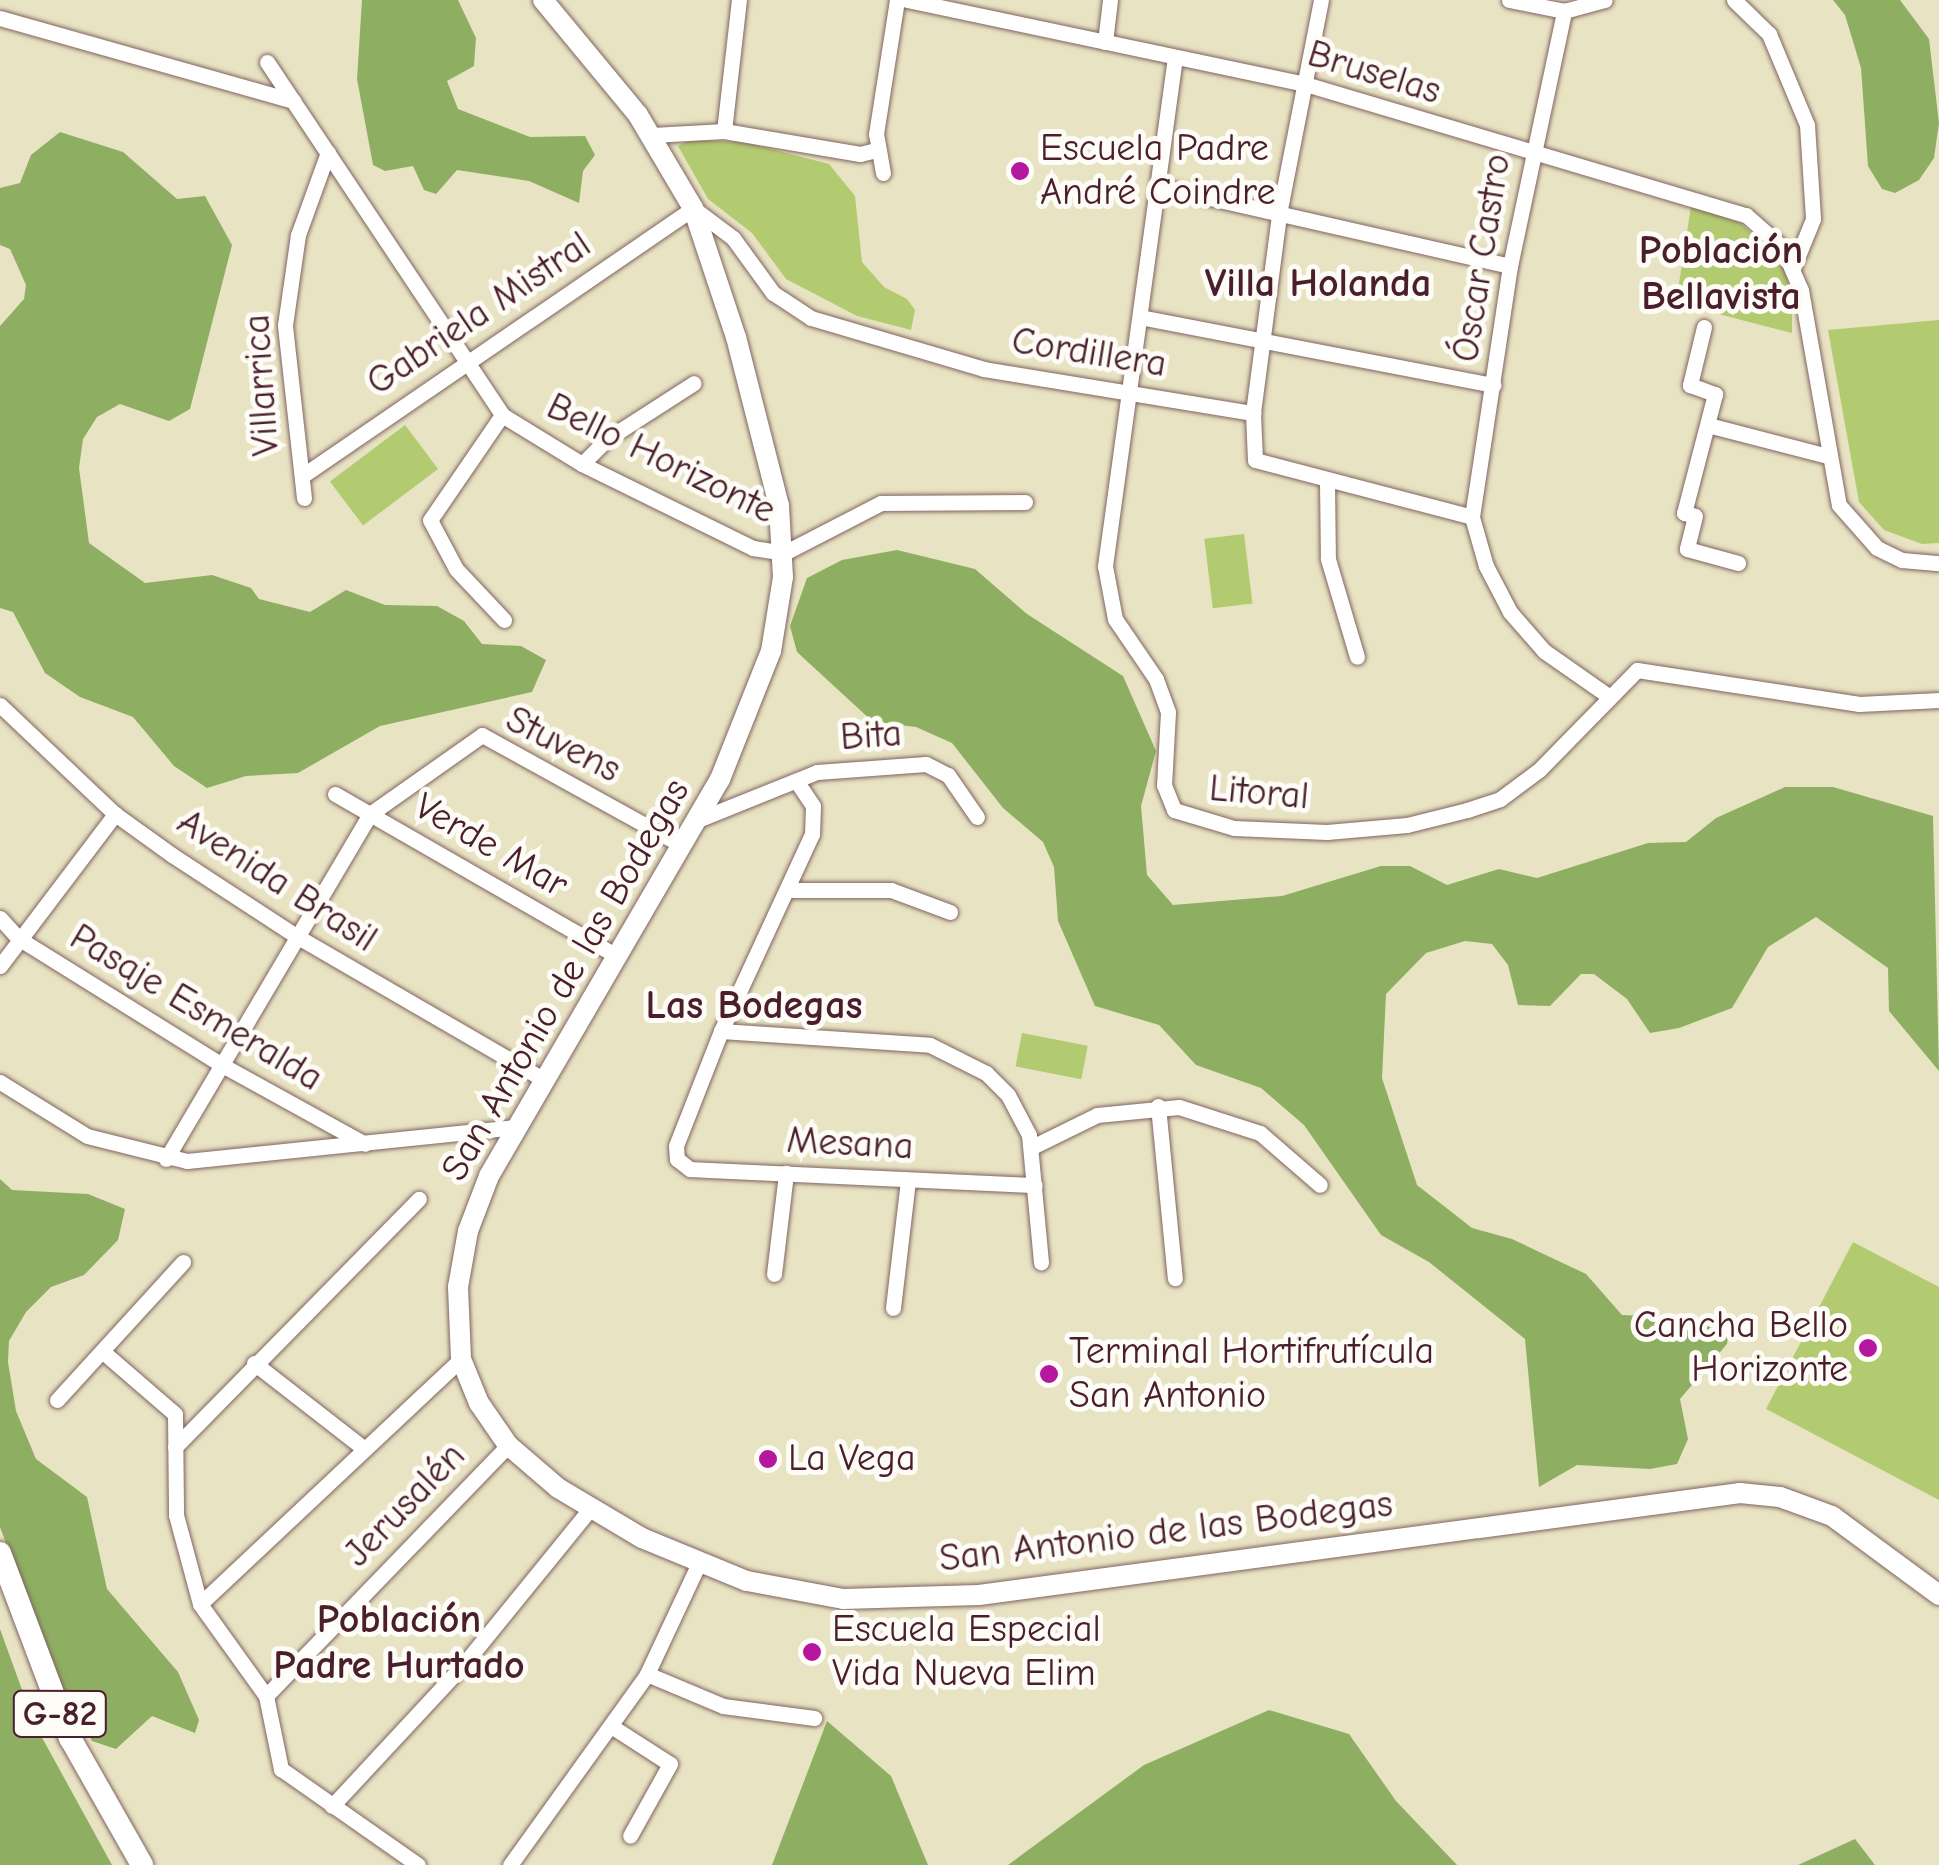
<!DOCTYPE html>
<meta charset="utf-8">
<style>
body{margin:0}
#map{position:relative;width:1939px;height:1865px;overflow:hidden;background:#e8e3c3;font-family:"Comic Neue",sans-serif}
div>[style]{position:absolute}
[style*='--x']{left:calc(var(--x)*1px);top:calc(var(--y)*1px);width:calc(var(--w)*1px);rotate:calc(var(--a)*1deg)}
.green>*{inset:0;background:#b3cb70;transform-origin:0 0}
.forest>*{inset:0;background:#8eaf62}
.roads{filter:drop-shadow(0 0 2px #816460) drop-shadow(0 0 2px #816460)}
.street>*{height:15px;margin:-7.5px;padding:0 7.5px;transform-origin:7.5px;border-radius:7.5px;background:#fff}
.secondary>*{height:20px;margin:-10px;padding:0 10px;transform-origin:10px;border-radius:10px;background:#fff}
.primary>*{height:22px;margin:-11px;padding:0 11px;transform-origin:11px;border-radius:11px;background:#fff}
.dots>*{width:28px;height:28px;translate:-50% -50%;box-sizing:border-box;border:5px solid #fdfcf7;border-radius:50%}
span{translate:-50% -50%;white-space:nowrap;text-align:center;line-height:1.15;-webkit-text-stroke:10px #fdfcf7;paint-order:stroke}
.shield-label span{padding:2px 8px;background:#fdfcf7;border:2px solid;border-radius:8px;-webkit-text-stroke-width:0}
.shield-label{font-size:35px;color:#4a1f2b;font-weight:700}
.street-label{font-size:38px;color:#4a1f2b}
.poi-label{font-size:38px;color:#4a1f2b}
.left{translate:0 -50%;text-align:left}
.right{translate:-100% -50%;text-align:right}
.neighbourhood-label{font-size:40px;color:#4a1f2b;font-weight:700}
</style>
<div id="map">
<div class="green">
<i style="clip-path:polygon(690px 140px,743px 142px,829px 164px,855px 196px,862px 262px,884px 287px,907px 299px,915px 310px,911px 330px,857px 316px,786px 279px,752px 233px,708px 199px,678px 146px)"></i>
<i style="clip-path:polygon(1691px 206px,1740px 223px,1782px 261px,1792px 299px,1792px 333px,1676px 303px)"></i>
<i style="clip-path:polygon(1939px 320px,1939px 543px,1922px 544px,1884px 530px,1859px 502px,1828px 330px)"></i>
<i style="left:405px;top:425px;width:55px;height:94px;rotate:53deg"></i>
<i style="left:1244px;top:534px;width:70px;height:40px;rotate:83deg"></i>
<i style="left:1022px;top:1033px;width:67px;height:34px;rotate:11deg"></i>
<i style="clip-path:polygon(1853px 1242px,1939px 1287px,1939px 1500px,1766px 1409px)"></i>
</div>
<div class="forest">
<i style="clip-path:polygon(362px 0,458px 0,476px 38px,474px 66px,447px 81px,458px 109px,530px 137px,585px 136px,595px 155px,583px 171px,579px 203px,529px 181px,457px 170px,436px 194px,424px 190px,413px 166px,385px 171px,373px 165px,357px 79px)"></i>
<i style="clip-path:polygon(1833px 0,1900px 0,1929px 39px,1939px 123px,1934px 158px,1919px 180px,1895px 193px,1882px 189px,1868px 166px,1861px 68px,1845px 15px)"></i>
<i style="clip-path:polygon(60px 132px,123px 152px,177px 199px,205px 196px,232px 245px,190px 409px,169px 421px,120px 404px,97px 417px,83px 439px,79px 468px,89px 543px,145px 583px,212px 575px,251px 588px,259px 599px,310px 612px,346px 590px,385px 605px,437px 606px,464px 621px,482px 644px,521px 646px,546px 660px,532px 692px,380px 726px,298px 773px,246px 776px,207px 788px,174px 766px,133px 717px,80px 697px,45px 673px,13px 612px,0 608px,0 326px,24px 299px,26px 285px,10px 249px,0 245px,0 188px,20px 183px,31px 155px)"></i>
<i style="clip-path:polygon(897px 550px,975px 569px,1027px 614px,1123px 676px,1156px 751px,1141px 806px,1147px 875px,1173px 905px,1282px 896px,1381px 866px,1410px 866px,1447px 885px,1499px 869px,1537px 878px,1648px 843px,1686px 842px,1716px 818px,1785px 787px,1833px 787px,1933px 816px,1939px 1071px,1889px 1011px,1888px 968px,1816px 917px,1768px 947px,1732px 1008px,1679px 1028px,1650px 1033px,1627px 999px,1594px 974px,1581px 974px,1550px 1006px,1518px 1005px,1508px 965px,1492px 944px,1465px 941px,1426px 953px,1386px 994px,1382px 1078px,1417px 1185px,1472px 1228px,1512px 1239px,1586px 1274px,1622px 1315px,1731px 1319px,1727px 1344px,1680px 1399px,1688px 1439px,1677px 1464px,1650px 1469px,1577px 1465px,1539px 1487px,1525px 1339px,1429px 1262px,1381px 1235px,1304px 1125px,1261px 1088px,1196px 1065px,1159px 1025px,1095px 1006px,1058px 921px,1054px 867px,1043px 842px,1003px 808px,952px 743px,916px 727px,873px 722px,797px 652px,790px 626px,807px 578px,842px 560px)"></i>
<i style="clip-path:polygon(0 1179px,12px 1190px,88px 1194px,125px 1209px,118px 1240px,84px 1275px,51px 1287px,26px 1312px,9px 1341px,8px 1362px,16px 1411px,36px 1459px,87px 1497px,107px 1589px,178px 1672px,199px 1720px,195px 1733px,152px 1716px,116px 1749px,92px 1741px,59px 1684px,0 1527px)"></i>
<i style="clip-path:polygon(0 1629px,34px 1723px,112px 1865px,0 1865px)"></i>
<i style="clip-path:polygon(1269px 1710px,1349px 1734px,1396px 1801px,1457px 1865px,1008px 1865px,1144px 1765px)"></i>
<i style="clip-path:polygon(827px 1721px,891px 1776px,928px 1865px,772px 1865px)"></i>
<i style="clip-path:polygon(1855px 1839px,1875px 1865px,1798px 1865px)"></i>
</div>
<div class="roads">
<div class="street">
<i style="--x:907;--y:0;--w:404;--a:11.9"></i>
<i style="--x:1302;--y:83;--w:463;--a:16.6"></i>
<i style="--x:1746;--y:215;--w:48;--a:41.6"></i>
<i style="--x:1782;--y:247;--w:47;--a:66.2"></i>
<i style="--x:1801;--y:290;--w:218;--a:80"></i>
<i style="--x:1839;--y:505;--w:57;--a:48.5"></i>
<i style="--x:1877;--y:548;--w:28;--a:26"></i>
<i style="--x:1902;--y:560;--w:37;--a:5"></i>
<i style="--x:1321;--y:0;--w:219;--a:101.1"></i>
<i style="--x:1279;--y:215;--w:200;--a:97.5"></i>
<i style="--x:1253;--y:413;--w:47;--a:87.6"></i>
<i style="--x:1255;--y:460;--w:224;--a:14.7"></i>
<i style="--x:1509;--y:0;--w:56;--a:11.3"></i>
<i style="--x:1564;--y:11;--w:42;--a:-15"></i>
<i style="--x:1734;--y:0;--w:49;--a:44.2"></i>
<i style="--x:1769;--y:34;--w:99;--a:67.3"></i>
<i style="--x:1807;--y:125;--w:94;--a:86.3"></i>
<i style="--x:1813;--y:219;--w:53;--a:112.2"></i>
<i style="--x:0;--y:18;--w:305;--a:15.8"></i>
<i style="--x:1105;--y:42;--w:42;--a:-83.2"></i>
<i style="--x:1175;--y:57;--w:514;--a:97.83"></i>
<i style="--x:1105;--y:566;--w:54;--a:79.3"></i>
<i style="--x:1115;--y:619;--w:73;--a:55.7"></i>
<i style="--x:1156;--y:679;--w:35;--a:70"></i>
<i style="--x:1168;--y:712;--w:73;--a:93.1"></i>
<i style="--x:1164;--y:785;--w:27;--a:68"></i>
<i style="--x:1174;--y:810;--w:63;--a:16.7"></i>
<i style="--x:1234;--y:828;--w:93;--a:2.5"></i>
<i style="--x:1327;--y:832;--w:80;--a:-5"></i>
<i style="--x:1407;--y:825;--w:62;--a:-14"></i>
<i style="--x:1467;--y:810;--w:35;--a:-18"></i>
<i style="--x:1500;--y:799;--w:49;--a:-36.6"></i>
<i style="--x:1539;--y:770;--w:140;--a:-45.6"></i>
<i style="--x:1637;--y:670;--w:225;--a:8.7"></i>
<i style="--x:1859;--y:704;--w:80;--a:-2.9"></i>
<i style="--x:267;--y:62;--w:424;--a:56.3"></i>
<i style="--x:502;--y:415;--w:94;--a:31.5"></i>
<i style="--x:582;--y:464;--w:191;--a:26.2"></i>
<i style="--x:753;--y:548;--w:31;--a:9"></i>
<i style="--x:784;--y:553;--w:109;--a:-27.3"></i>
<i style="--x:881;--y:503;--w:144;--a:-0.4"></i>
<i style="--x:724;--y:131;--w:132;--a:-83.5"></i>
<i style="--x:652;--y:135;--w:72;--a:-3.2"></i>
<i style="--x:724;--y:131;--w:138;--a:9.6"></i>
<i style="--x:860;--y:154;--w:16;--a:-14"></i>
<i style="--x:883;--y:173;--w:40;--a:-100"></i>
<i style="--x:876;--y:134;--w:136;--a:-81.1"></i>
<i style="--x:1158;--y:186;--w:361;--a:12.8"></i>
<i style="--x:1140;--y:317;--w:360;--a:10.9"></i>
<i style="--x:1704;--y:327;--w:60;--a:103.6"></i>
<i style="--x:1690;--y:385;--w:27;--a:20"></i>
<i style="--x:1715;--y:394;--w:123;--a:104.6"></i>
<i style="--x:1684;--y:513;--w:11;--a:15"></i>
<i style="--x:1695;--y:516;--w:34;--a:104"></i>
<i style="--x:1687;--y:549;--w:53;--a:15.4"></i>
<i style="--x:502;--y:415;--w:127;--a:124.4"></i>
<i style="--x:430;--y:520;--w:55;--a:62"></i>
<i style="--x:456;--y:569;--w:70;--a:46.7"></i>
<i style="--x:1708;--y:425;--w:124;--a:14.5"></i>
<i style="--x:582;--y:464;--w:35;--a:-45"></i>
<i style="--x:607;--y:439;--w:103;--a:-32.8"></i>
<i style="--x:302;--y:476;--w:474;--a:-34.4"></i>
<i style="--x:693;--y:208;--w:50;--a:36.9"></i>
<i style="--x:733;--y:238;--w:68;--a:54"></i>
<i style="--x:773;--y:293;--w:45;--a:33.3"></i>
<i style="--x:811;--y:318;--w:180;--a:16.4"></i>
<i style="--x:984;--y:369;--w:273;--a:9.3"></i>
<i style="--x:1327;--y:482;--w:77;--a:89.3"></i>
<i style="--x:1328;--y:559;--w:102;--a:73.5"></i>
<i style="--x:304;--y:498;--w:174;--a:-96.3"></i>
<i style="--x:285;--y:325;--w:91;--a:-81.8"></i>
<i style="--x:298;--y:235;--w:88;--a:-70.1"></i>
<i style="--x:1472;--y:517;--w:254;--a:-81.4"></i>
<i style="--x:1510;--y:266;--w:261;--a:-78"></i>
<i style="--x:1472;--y:517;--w:51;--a:74.1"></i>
<i style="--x:1486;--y:566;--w:52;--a:62.4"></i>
<i style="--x:1510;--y:612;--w:52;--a:48.9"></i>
<i style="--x:1544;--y:651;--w:77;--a:34.9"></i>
<i style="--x:0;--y:705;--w:158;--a:43.5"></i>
<i style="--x:115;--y:814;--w:70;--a:35.7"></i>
<i style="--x:172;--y:855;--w:150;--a:33.1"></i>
<i style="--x:298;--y:937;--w:283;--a:30.1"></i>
<i style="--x:799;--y:785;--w:25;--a:56"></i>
<i style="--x:813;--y:806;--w:28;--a:92"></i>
<i style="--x:812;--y:834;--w:217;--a:114.8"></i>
<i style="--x:721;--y:1031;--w:123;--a:111.4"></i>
<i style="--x:676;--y:1146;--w:13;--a:86"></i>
<i style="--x:677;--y:1159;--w:16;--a:38"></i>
<i style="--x:690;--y:1169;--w:345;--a:2.7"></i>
<i style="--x:335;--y:794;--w:323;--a:29.9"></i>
<i style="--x:695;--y:821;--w:131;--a:-21.9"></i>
<i style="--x:817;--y:772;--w:109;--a:-4.2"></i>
<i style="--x:926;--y:764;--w:25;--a:27"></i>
<i style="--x:948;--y:775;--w:51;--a:55.4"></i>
<i style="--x:789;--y:890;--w:102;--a:0"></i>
<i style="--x:891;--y:890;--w:63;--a:20.4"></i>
<i style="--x:0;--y:918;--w:27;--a:48"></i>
<i style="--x:18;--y:938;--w:240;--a:31.9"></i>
<i style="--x:222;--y:1065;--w:163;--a:28.9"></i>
<i style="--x:0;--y:966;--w:191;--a:-52.9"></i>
<i style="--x:721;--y:1031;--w:209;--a:3.8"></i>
<i style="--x:930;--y:1045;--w:63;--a:26.6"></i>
<i style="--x:986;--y:1073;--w:31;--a:45"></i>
<i style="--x:1008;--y:1095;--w:45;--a:62.3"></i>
<i style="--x:1029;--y:1135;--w:128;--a:84.6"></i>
<i style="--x:0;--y:1082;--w:102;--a:31.8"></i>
<i style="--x:87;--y:1136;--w:103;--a:14"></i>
<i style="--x:187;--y:1161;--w:331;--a:-5.9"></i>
<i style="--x:1158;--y:1106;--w:173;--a:84.4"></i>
<i style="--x:1032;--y:1147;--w:72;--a:-26.2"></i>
<i style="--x:1097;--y:1115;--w:82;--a:-5.6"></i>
<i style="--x:1179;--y:1107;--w:85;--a:17.8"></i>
<i style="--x:1260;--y:1133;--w:79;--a:40.9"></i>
<i style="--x:166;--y:1159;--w:401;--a:-59.4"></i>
<i style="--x:370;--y:814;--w:137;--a:-35.2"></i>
<i style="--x:482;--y:735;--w:227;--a:28.9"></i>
<i style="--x:774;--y:1274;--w:102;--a:-83.2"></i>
<i style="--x:893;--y:1308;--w:129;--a:-83.3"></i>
<i style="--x:102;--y:1351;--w:96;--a:40.8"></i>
<i style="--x:175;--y:1414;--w:101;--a:89.4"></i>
<i style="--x:176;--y:1515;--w:92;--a:74.9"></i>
<i style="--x:200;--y:1604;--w:113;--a:54.3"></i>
<i style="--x:266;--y:1696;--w:75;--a:78.4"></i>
<i style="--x:281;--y:1769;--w:167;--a:35"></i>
<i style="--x:254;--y:1363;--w:138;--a:37.9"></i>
<i style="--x:57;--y:1400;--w:187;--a:-47.6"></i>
<i style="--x:175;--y:1447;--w:348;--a:-45.5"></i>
<i style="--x:200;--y:1604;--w:358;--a:-43.2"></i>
<i style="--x:647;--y:1674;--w:82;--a:22.8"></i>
<i style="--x:723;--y:1706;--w:92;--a:7.5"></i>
<i style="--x:266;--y:1696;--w:349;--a:-46"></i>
<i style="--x:611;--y:1726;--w:70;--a:32.8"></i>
<i style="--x:670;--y:1764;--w:82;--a:119.1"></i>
<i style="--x:332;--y:1806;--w:194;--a:-47.1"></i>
<i style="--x:464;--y:1664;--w:200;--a:-50.9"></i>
<i style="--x:510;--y:1865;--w:235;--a:-54.3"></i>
<i style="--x:647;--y:1674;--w:123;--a:-64.9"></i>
</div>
<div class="secondary">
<i style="--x:543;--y:0;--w:149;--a:50.4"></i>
<i style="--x:638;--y:115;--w:108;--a:59.4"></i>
<i style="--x:693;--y:208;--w:136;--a:71.6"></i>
<i style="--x:736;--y:337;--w:174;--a:75.7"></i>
<i style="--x:779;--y:506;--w:71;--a:86.8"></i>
<i style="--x:783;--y:577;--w:75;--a:99.2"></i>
<i style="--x:771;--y:651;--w:138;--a:111.7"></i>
<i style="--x:720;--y:779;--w:459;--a:120.2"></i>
<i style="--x:489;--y:1176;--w:59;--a:110.9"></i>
<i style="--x:468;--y:1231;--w:57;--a:100.1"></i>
<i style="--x:458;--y:1287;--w:72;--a:87.6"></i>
<i style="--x:461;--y:1359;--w:48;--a:67.8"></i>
<i style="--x:479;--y:1403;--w:51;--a:55.4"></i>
<i style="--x:508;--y:1445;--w:66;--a:40.7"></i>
<i style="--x:558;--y:1488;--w:98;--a:30.8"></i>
<i style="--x:642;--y:1538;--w:113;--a:22.3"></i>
<i style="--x:747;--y:1581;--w:98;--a:10.6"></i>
<i style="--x:843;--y:1599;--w:136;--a:-1.7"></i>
<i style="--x:979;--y:1595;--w:768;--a:-7.63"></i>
<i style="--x:1740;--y:1493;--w:40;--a:5.7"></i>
<i style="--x:1780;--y:1497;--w:55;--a:20.1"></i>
<i style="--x:1832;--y:1516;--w:133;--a:36.4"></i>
</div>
<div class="primary">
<i style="--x:0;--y:1553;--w:198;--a:69.3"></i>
<i style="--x:70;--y:1738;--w:146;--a:60.4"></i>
</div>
</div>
<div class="dots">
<i style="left:1020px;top:171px;background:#b5179e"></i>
<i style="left:1868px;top:1348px;background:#b5179e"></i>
<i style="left:1049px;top:1374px;background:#b5179e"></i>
<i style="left:768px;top:1459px;background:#b5179e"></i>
<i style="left:812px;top:1652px;background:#b5179e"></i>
</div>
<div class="shield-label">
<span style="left:60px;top:1714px">G-82</span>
</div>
<div class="street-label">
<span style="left:1374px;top:73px;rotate:17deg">Bruselas</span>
<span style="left:1482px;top:258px;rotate:-81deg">Óscar Castro</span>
<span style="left:479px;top:314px;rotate:-34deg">Gabriela Mistral</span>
<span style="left:1089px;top:353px;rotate:9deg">Cordillera</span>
<span style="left:262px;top:385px;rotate:-94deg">Villarrica</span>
<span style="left:661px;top:459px;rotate:26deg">Bello Horizonte</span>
<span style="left:871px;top:736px;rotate:-4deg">Bita</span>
<span style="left:563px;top:745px;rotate:27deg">Stuvens</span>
<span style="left:1259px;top:793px;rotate:5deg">Litoral</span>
<span style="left:491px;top:846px;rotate:30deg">Verde Mar</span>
<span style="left:277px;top:881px;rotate:33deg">Avenida Brasil</span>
<span style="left:566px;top:980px;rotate:-60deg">San Antonio de las Bodegas</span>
<span style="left:196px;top:1008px;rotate:31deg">Pasaje Esmeralda</span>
<span style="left:850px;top:1144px;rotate:3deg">Mesana</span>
<span style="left:405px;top:1505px;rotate:-46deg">Jerusalén</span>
<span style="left:1166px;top:1532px;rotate:-7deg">San Antonio de las Bodegas</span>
</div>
<div class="poi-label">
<span class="left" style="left:1040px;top:171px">Escuela Padre<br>André Coindre</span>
<span class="right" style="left:1848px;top:1348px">Cancha Bello<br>Horizonte</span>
<span class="left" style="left:1069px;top:1374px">Terminal Hortifrutícula<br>San Antonio</span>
<span class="left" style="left:788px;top:1459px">La Vega</span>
<span class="left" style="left:832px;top:1652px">Escuela Especial<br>Vida Nueva Elim</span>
</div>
<div class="neighbourhood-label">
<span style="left:1721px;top:273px">Población<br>Bellavista</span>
<span style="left:1318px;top:283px">Villa Holanda</span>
<span style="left:754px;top:1005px">Las Bodegas</span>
<span style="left:399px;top:1642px">Población<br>Padre Hurtado</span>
</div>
</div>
